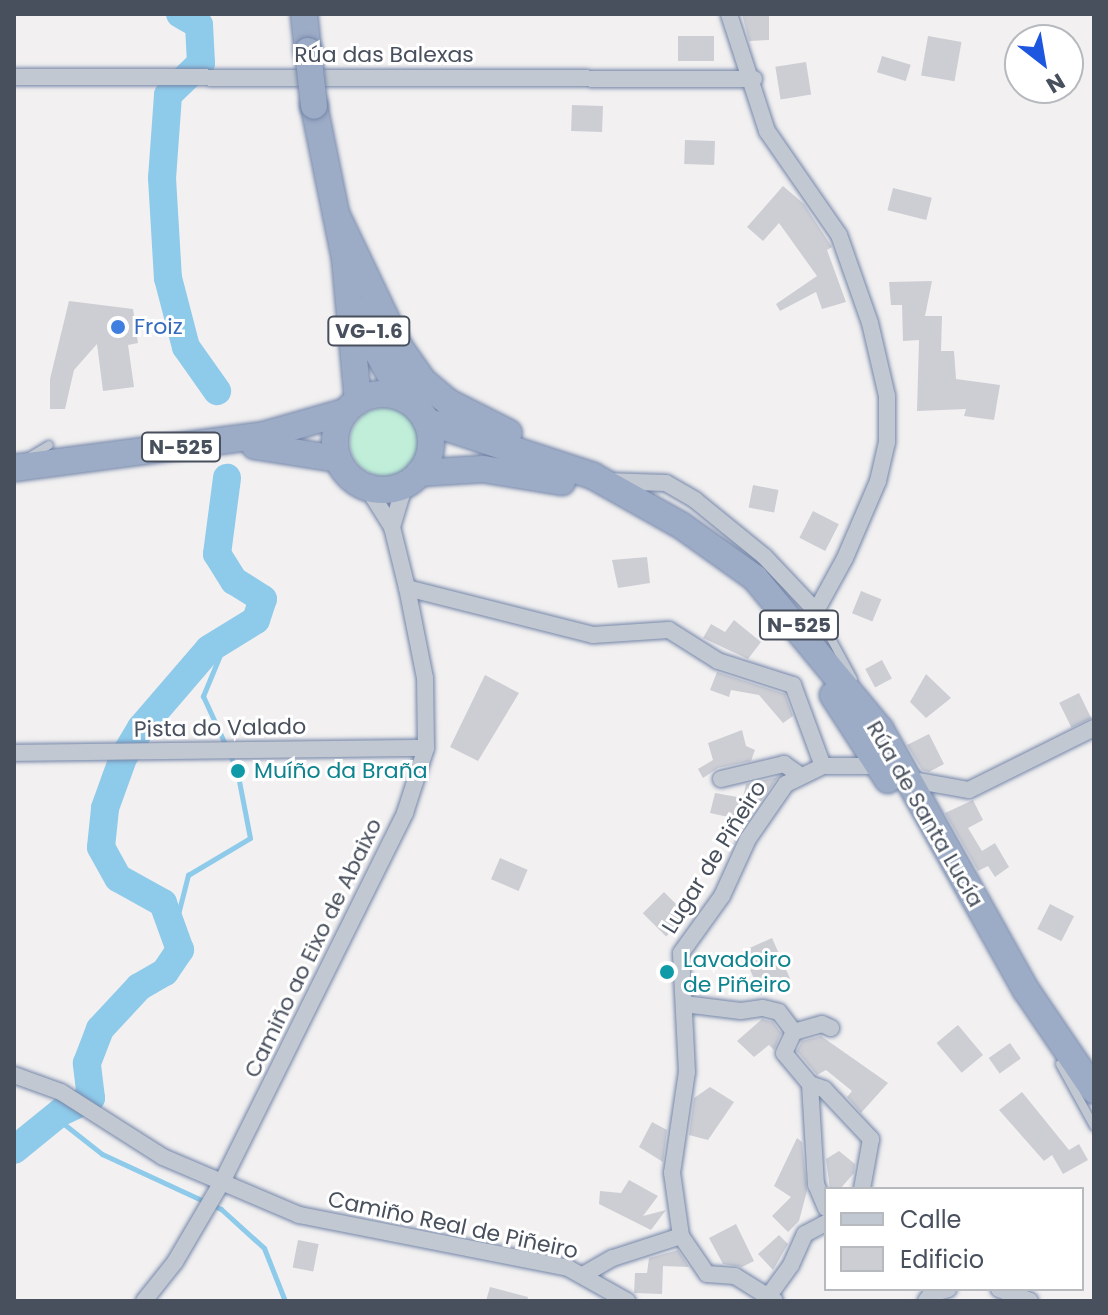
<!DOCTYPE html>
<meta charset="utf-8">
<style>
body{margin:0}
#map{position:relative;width:1108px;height:1315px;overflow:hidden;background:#f2f0f0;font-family:Poppins,sans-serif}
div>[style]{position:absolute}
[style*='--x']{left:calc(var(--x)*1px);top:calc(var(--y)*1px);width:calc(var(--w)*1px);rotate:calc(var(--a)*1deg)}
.green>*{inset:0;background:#c0eed8}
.round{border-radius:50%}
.stream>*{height:5px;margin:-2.5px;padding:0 2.5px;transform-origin:2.5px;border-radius:2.5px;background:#8ecaea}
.river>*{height:28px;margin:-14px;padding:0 14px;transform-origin:14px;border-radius:14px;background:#8ecaea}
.building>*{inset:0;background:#cdced4;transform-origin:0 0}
.roads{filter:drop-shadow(0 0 2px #7486a9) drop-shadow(0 0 2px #7486a9)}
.service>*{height:8px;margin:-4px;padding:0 4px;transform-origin:4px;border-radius:4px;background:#c1c8d1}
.minor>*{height:16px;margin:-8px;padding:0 8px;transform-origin:8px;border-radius:8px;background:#c1c8d1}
.trunk>*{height:26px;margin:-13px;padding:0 13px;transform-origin:13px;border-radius:13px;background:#9cabc6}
.trunk>.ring{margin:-13px;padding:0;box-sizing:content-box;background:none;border:26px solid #9cabc6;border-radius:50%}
.bridges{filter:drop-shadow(0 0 2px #7486a9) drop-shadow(0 0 2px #7486a9)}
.trunk-bridge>*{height:26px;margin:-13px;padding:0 13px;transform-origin:13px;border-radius:13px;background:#9cabc6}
.dots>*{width:22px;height:22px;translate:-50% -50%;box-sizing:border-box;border:4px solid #fff;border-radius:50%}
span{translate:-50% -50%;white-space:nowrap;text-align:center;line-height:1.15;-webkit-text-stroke:6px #fff;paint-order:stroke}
.shield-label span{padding:2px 6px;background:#fff;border:2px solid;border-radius:6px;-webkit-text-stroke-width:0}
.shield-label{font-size:20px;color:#48505d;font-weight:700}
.street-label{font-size:22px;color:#48505d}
.shop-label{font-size:22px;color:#366cbe}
.left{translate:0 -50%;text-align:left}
.culture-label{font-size:22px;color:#0d838f}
.frame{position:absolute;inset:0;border:16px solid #48505d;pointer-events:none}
.legend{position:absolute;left:824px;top:1187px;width:260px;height:104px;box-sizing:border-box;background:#fff;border:2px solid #b6b9be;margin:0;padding:10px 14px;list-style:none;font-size:24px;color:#48505d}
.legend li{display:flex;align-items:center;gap:16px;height:40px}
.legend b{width:40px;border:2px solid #b6b9be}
.north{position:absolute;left:1004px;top:24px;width:80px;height:80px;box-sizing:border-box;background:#fff;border:2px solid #b6b9be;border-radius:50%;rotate:149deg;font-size:22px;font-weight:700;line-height:32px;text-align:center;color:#48505d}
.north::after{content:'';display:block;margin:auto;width:28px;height:36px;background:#1d57df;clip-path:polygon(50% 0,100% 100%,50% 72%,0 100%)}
</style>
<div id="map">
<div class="green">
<i class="round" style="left:350px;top:408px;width:68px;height:68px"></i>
</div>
<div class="stream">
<i style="--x:227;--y:638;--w:63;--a:112.5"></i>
<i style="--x:203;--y:696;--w:77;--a:65.4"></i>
<i style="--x:175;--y:926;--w:53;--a:-75.7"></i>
<i style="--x:188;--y:875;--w:72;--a:-30.8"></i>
<i style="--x:250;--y:838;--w:58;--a:-100.9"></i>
<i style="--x:55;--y:1117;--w:60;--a:38.2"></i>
<i style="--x:102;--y:1154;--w:131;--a:24.8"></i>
<i style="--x:221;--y:1209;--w:58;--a:42.2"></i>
<i style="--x:264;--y:1248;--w:57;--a:68.4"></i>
</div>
<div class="river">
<i style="--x:180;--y:14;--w:22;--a:30"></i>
<i style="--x:199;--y:25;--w:38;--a:87"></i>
<i style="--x:201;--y:63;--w:46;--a:135.9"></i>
<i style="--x:168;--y:95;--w:83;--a:94.1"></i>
<i style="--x:162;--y:178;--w:100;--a:86.6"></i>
<i style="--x:168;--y:278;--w:71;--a:75.4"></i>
<i style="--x:186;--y:347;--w:54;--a:54.8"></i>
<i style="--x:14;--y:1150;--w:60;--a:-39"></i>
<i style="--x:61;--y:1112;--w:33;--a:-25"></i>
<i style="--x:91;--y:1098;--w:35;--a:-97"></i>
<i style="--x:87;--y:1063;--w:36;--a:-69"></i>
<i style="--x:100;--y:1029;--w:57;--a:-47.1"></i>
<i style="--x:139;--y:987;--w:30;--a:-30"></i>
<i style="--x:165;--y:972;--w:27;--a:-56"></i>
<i style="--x:180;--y:950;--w:50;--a:-109.9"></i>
<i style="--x:163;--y:903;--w:51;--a:-150.9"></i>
<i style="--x:118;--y:878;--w:35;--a:-119"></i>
<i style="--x:101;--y:847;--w:39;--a:-84"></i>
<i style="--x:105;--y:808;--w:53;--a:-70.2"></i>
<i style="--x:123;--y:758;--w:35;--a:-59"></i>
<i style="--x:141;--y:728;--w:104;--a:-49.3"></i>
<i style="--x:209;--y:649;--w:55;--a:-31.7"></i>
<i style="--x:256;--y:620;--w:22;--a:-72"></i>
<i style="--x:263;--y:599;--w:34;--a:-148"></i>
<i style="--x:234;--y:581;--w:32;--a:-122"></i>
<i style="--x:217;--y:554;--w:77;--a:-82.5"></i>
</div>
<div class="building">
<i style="clip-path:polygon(742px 14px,769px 14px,769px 40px,749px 41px)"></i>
<i style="left:678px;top:36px;width:36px;height:25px"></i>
<i style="left:928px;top:36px;width:34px;height:40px;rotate:10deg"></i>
<i style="left:882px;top:56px;width:30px;height:17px;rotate:17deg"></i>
<i style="left:806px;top:62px;width:33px;height:31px;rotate:81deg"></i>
<i style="left:572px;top:105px;width:31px;height:26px;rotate:2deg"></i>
<i style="left:685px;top:140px;width:30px;height:24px;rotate:2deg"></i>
<i style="clip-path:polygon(783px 186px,804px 204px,832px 247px,827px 250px,846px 302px,822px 309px,816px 292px,780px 311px,776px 304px,817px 276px,779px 223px,763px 241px,747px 227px)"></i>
<i style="left:893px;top:188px;width:40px;height:23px;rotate:14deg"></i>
<i style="clip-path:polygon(932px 281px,925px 316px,942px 316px,941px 351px,954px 351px,956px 379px,1000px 385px,994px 420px,964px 416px,966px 409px,917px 411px,919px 340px,903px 341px,902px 305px,891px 305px,889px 282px)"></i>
<i style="clip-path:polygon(69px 301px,133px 309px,138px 343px,128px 345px,134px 387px,103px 391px,97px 344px,74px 370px,65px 409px,50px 409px,50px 379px)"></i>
<i style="left:753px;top:485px;width:26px;height:23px;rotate:11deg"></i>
<i style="left:813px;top:511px;width:29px;height:30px;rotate:27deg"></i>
<i style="clip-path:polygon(647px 557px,650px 583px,618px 588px,612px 560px)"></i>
<i style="left:861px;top:591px;width:22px;height:24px;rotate:22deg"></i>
<i style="clip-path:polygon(734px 620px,761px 642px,748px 659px,703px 638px,711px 624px,725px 632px)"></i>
<i style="left:882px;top:660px;width:21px;height:19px;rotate:62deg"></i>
<i style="clip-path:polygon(717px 672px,785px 694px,793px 716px,783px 723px,759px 695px,731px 690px,729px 697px,710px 690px)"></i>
<i style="clip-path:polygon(926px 674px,951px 698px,926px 718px,910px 702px)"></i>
<i style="clip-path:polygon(485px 675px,519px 693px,478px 761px,450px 747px)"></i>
<i style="left:1079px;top:693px;width:28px;height:22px;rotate:64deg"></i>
<i style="clip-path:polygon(742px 730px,746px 746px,755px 750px,751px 761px,718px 768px,703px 778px,698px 769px,713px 760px,708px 743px)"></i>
<i style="clip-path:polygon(929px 734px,944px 764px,929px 772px,922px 770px,907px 745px)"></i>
<i style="clip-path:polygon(778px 777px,747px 821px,710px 813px,715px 793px,743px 798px,746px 784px)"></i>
<i style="clip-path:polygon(973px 800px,983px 820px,968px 828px,982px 851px,995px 843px,1009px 867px,995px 877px,988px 866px,978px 871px,945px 813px)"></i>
<i style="left:500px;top:858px;width:30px;height:23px;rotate:23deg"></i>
<i style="left:664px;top:892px;width:33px;height:30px;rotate:45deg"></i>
<i style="left:1050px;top:904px;width:27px;height:28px;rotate:27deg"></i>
<i style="left:772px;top:938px;width:48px;height:33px;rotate:66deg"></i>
<i style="clip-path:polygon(762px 1019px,773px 1022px,781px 1033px,774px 1050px,769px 1045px,754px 1057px,737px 1041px)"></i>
<i style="left:958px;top:1025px;width:39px;height:28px;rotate:50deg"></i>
<i style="clip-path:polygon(821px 1036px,888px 1083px,861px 1113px,847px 1097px,852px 1091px,826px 1070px,817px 1075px,797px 1051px,802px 1041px)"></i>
<i style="left:1010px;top:1043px;width:19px;height:26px;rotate:55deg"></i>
<i style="clip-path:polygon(710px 1087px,734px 1102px,708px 1140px,689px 1135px,694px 1098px)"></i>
<i style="clip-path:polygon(1022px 1092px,1069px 1150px,1079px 1144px,1088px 1160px,1063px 1174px,1052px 1155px,1044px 1161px,999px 1110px)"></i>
<i style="clip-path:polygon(652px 1122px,667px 1130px,663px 1162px,639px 1147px)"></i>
<i style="clip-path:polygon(797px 1138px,802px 1142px,807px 1191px,799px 1221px,788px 1232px,772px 1216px,791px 1197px,774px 1186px)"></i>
<i style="clip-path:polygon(839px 1151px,855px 1164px,854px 1173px,840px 1189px,830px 1189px,826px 1159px)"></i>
<i style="clip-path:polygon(629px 1180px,658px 1196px,643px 1216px,666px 1210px,651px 1230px,599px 1204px,600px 1191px,621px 1193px)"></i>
<i style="clip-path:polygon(736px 1224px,754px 1261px,742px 1267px,723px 1264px,709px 1238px)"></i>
<i style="clip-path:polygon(779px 1235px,788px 1244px,773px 1270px,758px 1254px)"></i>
<i style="left:298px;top:1240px;width:21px;height:28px;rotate:11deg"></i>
<i style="clip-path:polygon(678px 1250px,689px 1267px,663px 1266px,662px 1294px,634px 1293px,635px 1273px,647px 1273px,649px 1258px)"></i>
<i style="clip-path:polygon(490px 1287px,528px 1297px,527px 1301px,486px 1301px)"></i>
</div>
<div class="roads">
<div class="service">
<i style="--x:29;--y:457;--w:23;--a:-31"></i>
<i style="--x:816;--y:611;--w:77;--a:61.4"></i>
<i style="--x:1060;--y:1064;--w:71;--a:61.3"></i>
</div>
<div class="minor">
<i style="--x:14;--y:77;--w:740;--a:0.15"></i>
<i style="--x:605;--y:481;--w:61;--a:1.9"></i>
<i style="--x:666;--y:483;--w:34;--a:30"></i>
<i style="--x:695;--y:500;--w:89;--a:39.1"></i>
<i style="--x:764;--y:556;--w:76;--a:46.6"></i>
<i style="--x:816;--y:611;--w:60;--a:-61.3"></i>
<i style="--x:845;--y:558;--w:84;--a:-66.8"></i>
<i style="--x:878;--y:481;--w:40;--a:-77"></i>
<i style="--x:887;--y:442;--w:46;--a:-90"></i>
<i style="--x:887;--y:396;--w:75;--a:-103.1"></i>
<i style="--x:870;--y:323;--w:93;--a:-109.4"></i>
<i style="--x:839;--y:235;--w:126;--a:-124.7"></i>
<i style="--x:767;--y:131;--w:123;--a:-108"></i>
<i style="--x:392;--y:527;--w:45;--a:-73.2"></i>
<i style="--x:407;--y:588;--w:192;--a:14.2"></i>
<i style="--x:593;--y:635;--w:76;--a:-3.8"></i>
<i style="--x:669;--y:630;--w:58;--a:32.3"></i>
<i style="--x:718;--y:661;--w:79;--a:17.7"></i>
<i style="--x:793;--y:685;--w:86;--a:69.7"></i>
<i style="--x:14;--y:753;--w:412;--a:-0.7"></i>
<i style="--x:721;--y:779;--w:65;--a:-13.4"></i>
<i style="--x:784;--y:764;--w:21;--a:35"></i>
<i style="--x:907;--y:779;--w:63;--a:10.1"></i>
<i style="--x:969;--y:790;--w:140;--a:-26.4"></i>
<i style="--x:684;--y:1004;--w:57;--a:7"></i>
<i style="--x:741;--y:1011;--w:22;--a:-8"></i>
<i style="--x:763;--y:1008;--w:16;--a:14"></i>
<i style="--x:779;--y:1012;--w:25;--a:53"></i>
<i style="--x:14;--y:1075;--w:50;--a:19.9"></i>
<i style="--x:61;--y:1092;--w:121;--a:32.5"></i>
<i style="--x:163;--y:1157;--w:148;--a:23.1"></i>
<i style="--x:299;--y:1215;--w:274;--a:11.1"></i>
<i style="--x:568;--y:1268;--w:68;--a:29.2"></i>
<i style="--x:810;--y:1084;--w:15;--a:20"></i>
<i style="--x:824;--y:1089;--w:69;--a:46.8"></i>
<i style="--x:871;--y:1139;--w:51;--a:100.2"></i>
<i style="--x:826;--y:1208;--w:25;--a:-113"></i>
<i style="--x:816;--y:1185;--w:101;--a:-93.4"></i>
<i style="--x:810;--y:1084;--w:40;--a:-130"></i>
<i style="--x:784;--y:1053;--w:23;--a:-65"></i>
<i style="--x:794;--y:1032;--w:29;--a:-16"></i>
<i style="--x:822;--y:1024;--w:10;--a:24"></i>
<i style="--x:681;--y:1236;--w:64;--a:-98.1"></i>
<i style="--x:672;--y:1173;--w:102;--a:-81.6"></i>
<i style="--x:687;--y:1072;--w:119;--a:-92.9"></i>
<i style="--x:681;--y:953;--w:70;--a:-54.3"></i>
<i style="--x:722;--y:896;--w:63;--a:-65.5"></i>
<i style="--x:748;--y:839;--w:67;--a:-55.4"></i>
<i style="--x:786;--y:784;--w:41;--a:-25.9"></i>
<i style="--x:823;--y:766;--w:57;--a:0"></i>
<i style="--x:583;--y:1275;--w:34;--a:-30"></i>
<i style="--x:613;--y:1258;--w:71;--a:-17.9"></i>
<i style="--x:681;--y:1236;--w:46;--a:55.6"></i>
<i style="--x:707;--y:1274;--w:28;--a:4"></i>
<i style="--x:735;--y:1276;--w:47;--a:32"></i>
<i style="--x:999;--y:1289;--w:33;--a:21"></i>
<i style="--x:770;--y:1294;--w:36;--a:-54"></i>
<i style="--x:791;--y:1265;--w:34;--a:-66"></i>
<i style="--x:805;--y:1234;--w:24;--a:-28"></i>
<i style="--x:144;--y:1301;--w:50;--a:-51.5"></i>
<i style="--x:175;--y:1262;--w:93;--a:-59.6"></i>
<i style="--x:222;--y:1182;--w:412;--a:-63.6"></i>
<i style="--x:405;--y:813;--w:68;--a:-72.1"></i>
<i style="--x:426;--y:748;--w:70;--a:-90.8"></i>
<i style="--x:425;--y:678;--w:92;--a:-101.3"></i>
<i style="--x:407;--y:588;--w:63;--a:-103.8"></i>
<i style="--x:392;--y:527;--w:47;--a:-122"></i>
<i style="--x:926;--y:1301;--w:9;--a:-54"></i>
<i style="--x:931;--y:1294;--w:18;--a:-16"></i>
</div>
<div class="trunk">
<i style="--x:304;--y:14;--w:37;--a:84"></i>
<i style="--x:314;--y:106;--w:156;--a:78.5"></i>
<i style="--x:345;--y:259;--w:143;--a:84.8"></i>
<i style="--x:336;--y:214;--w:148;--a:64.5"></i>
<i style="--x:400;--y:348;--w:40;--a:55.1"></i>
<i style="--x:423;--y:381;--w:33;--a:40"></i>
<i style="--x:448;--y:402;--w:68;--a:26.9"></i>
<i style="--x:362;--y:311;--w:37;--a:71"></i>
<i style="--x:374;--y:346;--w:60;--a:60.9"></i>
<i class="ring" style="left:335px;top:394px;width:70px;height:70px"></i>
<i style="--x:426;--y:421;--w:176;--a:18.2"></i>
<i style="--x:593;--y:476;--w:102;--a:29.3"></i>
<i style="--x:682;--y:526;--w:90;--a:35.5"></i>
<i style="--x:755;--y:578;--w:196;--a:50.4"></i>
<i style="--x:880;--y:729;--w:299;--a:60.8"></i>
<i style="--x:1026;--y:990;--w:121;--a:55.8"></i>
<i style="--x:255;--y:446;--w:84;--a:8.9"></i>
<i style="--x:14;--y:468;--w:252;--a:-7.5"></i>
<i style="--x:264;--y:435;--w:84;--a:-15.9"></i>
<i style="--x:419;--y:473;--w:64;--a:-3.6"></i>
<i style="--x:483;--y:469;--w:80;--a:9.3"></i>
<i style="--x:833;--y:695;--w:101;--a:57.1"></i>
</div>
</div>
<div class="bridges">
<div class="trunk-bridge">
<i style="--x:308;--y:51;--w:55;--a:83.8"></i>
</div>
</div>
<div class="dots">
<i style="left:118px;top:327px;background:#3f7fe0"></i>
<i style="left:238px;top:771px;background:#0f9aa8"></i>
<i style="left:667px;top:972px;background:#0f9aa8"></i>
</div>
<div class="shield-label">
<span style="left:369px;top:331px">VG-1.6</span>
<span style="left:181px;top:447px">N-525</span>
<span style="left:799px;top:625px">N-525</span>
</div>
<div class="street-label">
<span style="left:384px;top:55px">Rúa das Balexas</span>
<span style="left:220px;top:728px;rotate:-1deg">Pista do Valado</span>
<span style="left:925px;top:814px;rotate:60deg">Rúa de Santa Lucía</span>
<span style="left:714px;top:857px;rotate:-58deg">Lugar de Piñeiro</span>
<span style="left:313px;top:948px;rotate:-64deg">Camiño ao Eixo de Abaixo</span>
<span style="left:453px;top:1225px;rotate:12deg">Camiño Real de Piñeiro</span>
</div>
<div class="shop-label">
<span class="left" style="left:134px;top:327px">Froiz</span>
</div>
<div class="culture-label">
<span class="left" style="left:254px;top:771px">Muíño da Braña</span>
<span class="left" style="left:683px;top:972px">Lavadoiro<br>de Piñeiro</span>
</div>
<div class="frame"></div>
<ul class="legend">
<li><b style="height:10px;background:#c1c8d1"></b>Calle</li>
<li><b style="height:22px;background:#cdced4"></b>Edificio</li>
</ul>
<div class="north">N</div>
</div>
